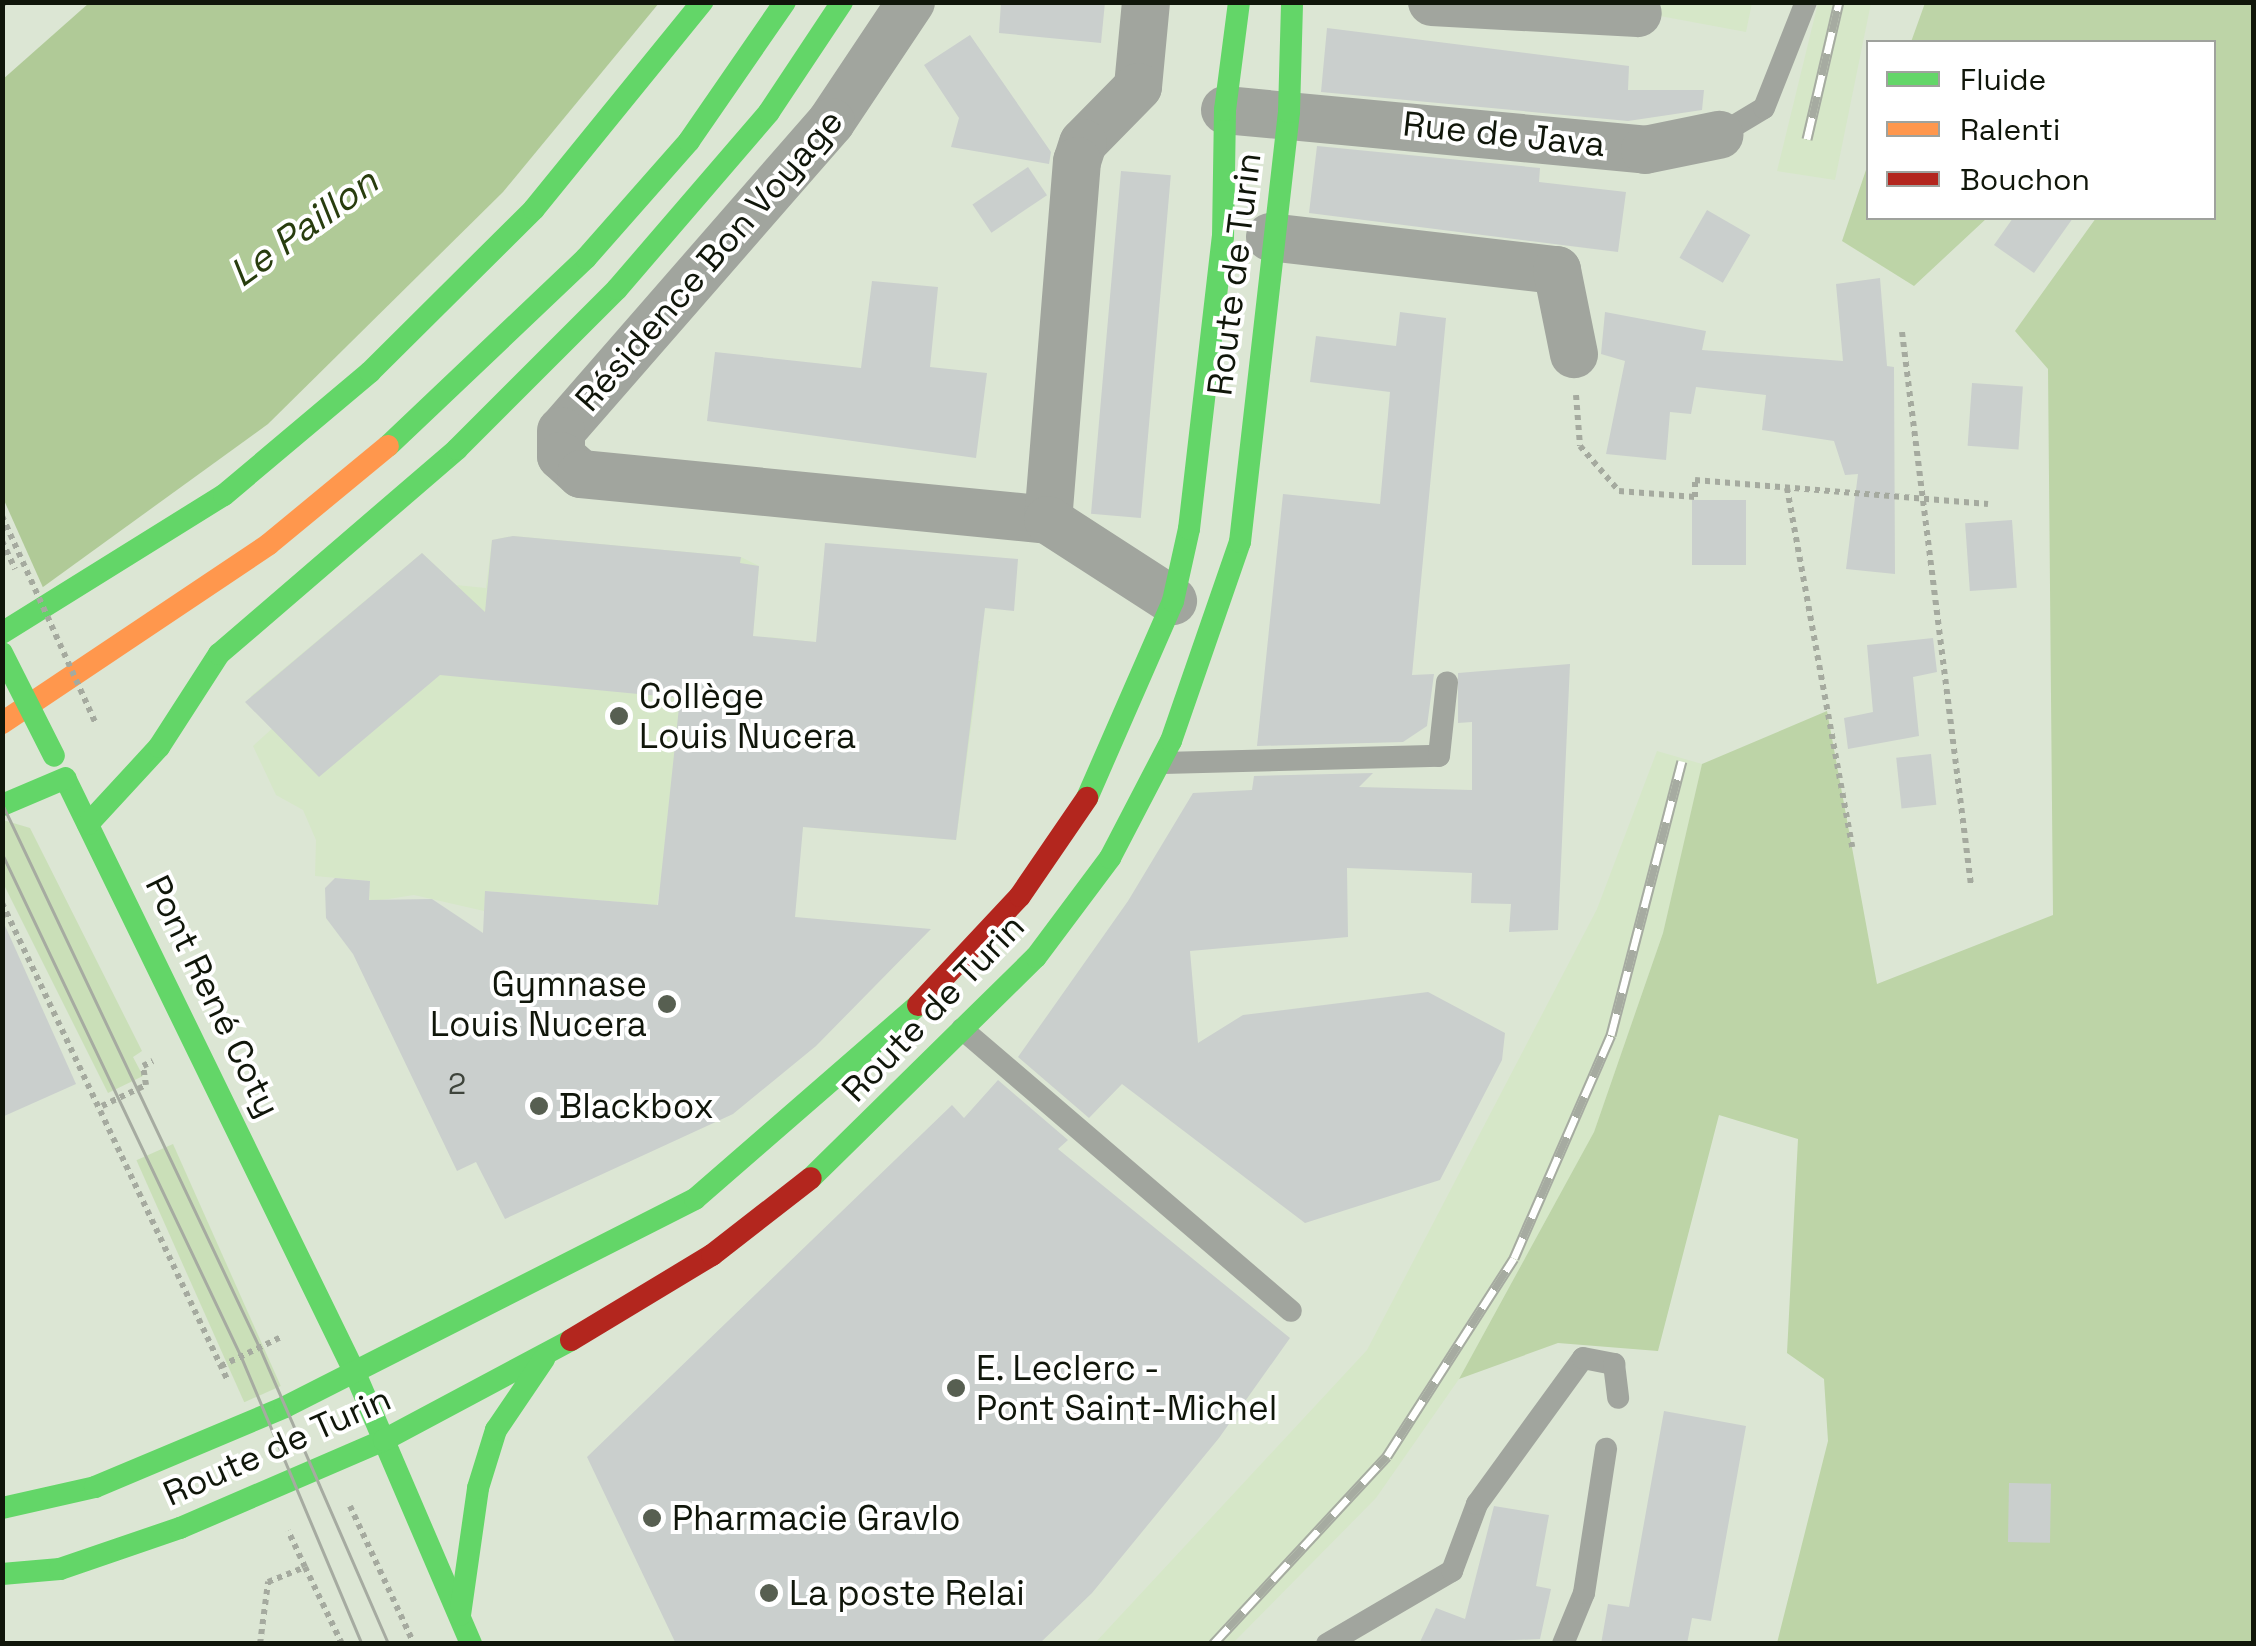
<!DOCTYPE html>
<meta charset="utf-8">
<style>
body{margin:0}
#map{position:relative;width:2256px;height:1646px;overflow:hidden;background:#dce6d4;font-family:"Space Grotesk",sans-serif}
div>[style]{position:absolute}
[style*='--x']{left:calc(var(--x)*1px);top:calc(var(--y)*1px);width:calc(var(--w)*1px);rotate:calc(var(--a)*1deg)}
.built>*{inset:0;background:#d6e7c8}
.green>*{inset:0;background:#cadfb8;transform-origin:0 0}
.forest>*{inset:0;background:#bdd4a7}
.water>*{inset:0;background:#b0ca97}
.pier>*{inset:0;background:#dce6d4}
.building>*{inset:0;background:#cacfcd;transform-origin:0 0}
.path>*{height:6px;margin-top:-3px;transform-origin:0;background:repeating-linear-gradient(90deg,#a5aa9f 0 5px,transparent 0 10px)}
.lane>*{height:22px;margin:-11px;padding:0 11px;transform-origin:11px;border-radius:11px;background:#a1a59e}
.street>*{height:48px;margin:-24px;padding:0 24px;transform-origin:24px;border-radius:24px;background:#a1a59e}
.fast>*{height:22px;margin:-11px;padding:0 11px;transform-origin:11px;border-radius:11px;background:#63d668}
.slow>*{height:22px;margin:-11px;padding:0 11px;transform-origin:11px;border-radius:11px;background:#ff974d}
.jam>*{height:22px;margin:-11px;padding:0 11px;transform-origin:11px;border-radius:11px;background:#b3261e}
.tram>*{height:2.5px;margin:-1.25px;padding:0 1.25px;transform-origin:1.25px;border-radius:1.25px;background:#a6aba1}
.rail>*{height:11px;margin-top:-5.5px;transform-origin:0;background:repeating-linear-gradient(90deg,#fff 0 22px,#a6aba1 0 44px);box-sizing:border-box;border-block:2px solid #a6aba1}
.path-bridge>*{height:6px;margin-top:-3px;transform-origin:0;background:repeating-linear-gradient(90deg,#a5aa9f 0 5px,transparent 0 10px)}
.fast-bridge>*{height:22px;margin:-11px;padding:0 11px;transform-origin:11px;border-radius:11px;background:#63d668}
.dots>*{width:28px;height:28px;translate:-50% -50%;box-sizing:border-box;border:5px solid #fff;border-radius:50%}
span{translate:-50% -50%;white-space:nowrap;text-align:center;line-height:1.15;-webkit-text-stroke:8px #fff;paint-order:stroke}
.number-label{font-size:30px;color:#3e443b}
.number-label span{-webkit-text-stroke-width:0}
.street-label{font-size:35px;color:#10160a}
.poi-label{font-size:35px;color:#10160a}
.left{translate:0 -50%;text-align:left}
.right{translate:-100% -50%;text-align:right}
.water-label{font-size:38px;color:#283d0e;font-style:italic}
.frame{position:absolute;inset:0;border:5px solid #10160a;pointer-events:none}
.legend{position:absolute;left:1866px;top:40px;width:350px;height:180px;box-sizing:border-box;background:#fff;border:2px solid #9fa29d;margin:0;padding:12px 18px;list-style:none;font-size:30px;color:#10160a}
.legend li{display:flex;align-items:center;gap:20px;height:50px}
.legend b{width:50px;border:2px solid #9fa29d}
</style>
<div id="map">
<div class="built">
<i style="clip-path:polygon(1590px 3px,1752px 3px,1746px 32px)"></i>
<i style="clip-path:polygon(1818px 3px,1871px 3px,1835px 180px,1777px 171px)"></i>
<i style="clip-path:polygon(513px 536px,741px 557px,759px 566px,752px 646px,769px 648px,770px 637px,980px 661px,956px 840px,823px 829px,825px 788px,807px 787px,795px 899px,660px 888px,657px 905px,486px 891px,484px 911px,414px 895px,369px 902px,370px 881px,315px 876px,316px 840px,303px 810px,276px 795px,253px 746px,275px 726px,251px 706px,251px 696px,422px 553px,456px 585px,486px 588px,492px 540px)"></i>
<i style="clip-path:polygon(1657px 751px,1702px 764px,1663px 933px,1594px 1132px,1459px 1379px,1376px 1498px,1233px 1643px,1094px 1644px,1367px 1350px,1597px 909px)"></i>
</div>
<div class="green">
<i style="clip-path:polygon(3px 820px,30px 828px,142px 1051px,133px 1057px,143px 1076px,108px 1093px,3px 883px)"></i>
<i style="left:173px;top:1144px;width:265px;height:40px;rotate:66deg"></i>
</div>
<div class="forest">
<i style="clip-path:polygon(1925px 3px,2253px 3px,2253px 1643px,1777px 1643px,1828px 1441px,1824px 1379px,1787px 1353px,1798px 1139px,1719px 1115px,1658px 1351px,1558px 1343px,1459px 1379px,1594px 1132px,1663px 933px,1702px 764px,1827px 711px,1877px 984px,2053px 915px,2048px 369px,2015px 331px,2096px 218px,2214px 218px,2214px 42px,1911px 42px)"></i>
<i style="clip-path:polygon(1868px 164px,1868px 218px,1987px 218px,1914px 286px,1842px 241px)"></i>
</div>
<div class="water">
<i style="clip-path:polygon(89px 3px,659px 3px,503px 192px,268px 424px,3px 616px,2px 80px)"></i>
</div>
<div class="pier">
<i style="clip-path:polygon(3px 498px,45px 592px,2px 621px)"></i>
</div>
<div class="building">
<i style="clip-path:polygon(1001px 2px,1105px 2px,1101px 43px,999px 33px)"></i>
<i style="clip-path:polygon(1327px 28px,1629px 66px,1628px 90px,1704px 90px,1702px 110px,1628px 121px,1321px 92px)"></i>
<i style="clip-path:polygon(970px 35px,1051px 152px,1049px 164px,951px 147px,959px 118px,924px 65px)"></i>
<i style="clip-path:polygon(1317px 146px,1540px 168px,1539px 182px,1626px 192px,1618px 252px,1309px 213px)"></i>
<i style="left:1028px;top:167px;width:34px;height:67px;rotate:56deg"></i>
<i style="left:1121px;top:171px;width:50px;height:344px;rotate:5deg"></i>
<i style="left:1707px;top:210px;width:50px;height:55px;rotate:30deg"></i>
<i style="clip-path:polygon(2013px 218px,2073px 218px,2034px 273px,1994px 245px)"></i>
<i style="clip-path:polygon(1880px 278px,1887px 366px,1894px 367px,1895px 574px,1846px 569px,1858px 474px,1845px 475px,1834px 441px,1762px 430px,1766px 395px,1696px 387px,1691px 414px,1670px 412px,1666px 460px,1606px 454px,1625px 361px,1601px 354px,1605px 312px,1706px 331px,1702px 350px,1843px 361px,1836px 284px)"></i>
<i style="clip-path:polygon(872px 281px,938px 287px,930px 367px,987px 373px,976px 458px,707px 421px,715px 352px,861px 368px)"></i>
<i style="clip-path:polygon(1400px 312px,1446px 318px,1412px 675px,1434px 674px,1427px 726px,1403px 742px,1257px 746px,1283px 494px,1380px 504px,1390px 392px,1310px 382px,1316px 336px,1396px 346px)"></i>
<i style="left:1972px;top:383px;width:51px;height:63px;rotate:4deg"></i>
<i style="left:1692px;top:500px;width:54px;height:65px"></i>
<i style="left:2012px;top:520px;width:68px;height:47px;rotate:86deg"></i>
<i style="clip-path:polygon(513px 536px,741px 557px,740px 563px,759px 566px,753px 636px,816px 642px,825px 543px,1018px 559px,1014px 611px,985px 608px,956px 840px,803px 827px,795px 917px,931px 929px,816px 1046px,733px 1114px,505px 1219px,476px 1162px,457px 1171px,353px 954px,326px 918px,325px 888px,335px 878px,370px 881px,369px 900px,432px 899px,483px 933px,485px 891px,658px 905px,680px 698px,440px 675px,319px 777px,245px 702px,422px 553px,485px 612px,492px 540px)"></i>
<i style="clip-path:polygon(1933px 638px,1937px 672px,1913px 677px,1919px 736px,1848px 749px,1844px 718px,1873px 712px,1867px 645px)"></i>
<i style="clip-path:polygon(1570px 664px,1558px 930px,1509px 932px,1511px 904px,1471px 903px,1472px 873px,1347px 868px,1348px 937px,1190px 951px,1198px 1043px,1243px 1015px,1428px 992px,1505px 1033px,1502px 1060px,1440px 1180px,1305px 1223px,1122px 1084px,1089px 1118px,1018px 1057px,1128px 901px,1193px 793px,1252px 790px,1254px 776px,1373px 773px,1359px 787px,1472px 790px,1472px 722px,1458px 723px,1458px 673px)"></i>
<i style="left:1931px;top:754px;width:51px;height:35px;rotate:84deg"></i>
<i style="clip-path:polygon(2px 919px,76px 1084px,2px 1117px)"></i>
<i style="clip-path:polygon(998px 1080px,1068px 1140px,1058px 1149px,1290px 1338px,1219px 1438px,1092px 1593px,1039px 1644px,676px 1644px,587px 1457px,952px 1105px,964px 1118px)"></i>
<i style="clip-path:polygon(1664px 1411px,1746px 1426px,1711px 1621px,1692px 1618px,1687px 1644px,1601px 1644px,1608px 1604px,1629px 1607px)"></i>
<i style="left:2009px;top:1483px;width:42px;height:59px;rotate:1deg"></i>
<i style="clip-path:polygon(1494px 1506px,1549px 1515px,1536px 1586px,1551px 1589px,1540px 1639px,1419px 1644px,1436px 1608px,1465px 1619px)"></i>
</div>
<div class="path">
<i style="--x:2;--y:5;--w:4;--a:-45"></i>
<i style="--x:1902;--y:332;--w:557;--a:82.89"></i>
<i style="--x:1576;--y:395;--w:51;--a:85.5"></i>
<i style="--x:1580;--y:446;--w:60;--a:49.1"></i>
<i style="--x:1619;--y:491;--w:76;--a:4.5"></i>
<i style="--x:1695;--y:497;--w:17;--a:-90"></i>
<i style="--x:1695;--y:480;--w:294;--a:4.7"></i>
<i style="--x:1787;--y:488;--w:365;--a:79.7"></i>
<i style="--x:2;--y:541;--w:31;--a:65"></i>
<i style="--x:2;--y:903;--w:529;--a:64.7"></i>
<i style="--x:102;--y:1106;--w:49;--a:-25.5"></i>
<i style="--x:146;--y:1085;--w:19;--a:-99"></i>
<i style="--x:143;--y:1066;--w:11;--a:-27"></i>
<i style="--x:221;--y:1366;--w:67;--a:-25.8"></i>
<i style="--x:350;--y:1506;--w:152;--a:65.1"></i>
<i style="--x:305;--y:1567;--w:85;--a:64.3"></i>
<i style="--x:260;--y:1644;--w:63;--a:-82.6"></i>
<i style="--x:268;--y:1582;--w:40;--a:-22"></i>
<i style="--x:305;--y:1567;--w:40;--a:-115"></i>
</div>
<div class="lane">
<i style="--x:1719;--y:135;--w:52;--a:-31"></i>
<i style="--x:1764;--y:108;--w:114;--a:-68.4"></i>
<i style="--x:1163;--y:763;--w:276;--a:-1.5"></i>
<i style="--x:1439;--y:756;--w:74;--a:-83.8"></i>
<i style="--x:962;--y:1029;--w:433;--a:40.6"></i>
<i style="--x:1327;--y:1644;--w:145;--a:-30.3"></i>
<i style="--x:1452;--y:1571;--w:72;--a:-69.5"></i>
<i style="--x:1477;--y:1504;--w:180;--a:-54"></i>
<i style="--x:1583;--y:1358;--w:32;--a:11"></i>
<i style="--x:1614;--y:1364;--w:34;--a:83"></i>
<i style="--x:1563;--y:1644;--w:55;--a:-67.6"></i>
<i style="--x:1584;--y:1593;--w:146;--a:-81.3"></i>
</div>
<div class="street">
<i style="--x:911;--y:2;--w:144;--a:123.7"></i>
<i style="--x:831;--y:122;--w:410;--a:131.1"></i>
<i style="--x:561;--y:431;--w:25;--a:90"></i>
<i style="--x:561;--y:456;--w:27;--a:42"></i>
<i style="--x:581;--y:474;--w:469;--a:5.6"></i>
<i style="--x:1146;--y:2;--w:85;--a:95.4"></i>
<i style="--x:1138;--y:87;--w:78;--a:134.5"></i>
<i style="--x:1083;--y:143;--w:19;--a:108"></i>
<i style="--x:1077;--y:161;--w:360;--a:94.6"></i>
<i style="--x:1048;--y:520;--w:149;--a:32.9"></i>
<i style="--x:1432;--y:2;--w:206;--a:3.1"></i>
<i style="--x:1225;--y:110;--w:422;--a:5.4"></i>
<i style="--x:1645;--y:150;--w:76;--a:-11.5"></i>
<i style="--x:1270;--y:237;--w:289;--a:6.6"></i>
<i style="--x:1557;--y:270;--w:86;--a:78.6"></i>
</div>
<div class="fast">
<i style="--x:388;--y:446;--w:273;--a:-43.5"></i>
<i style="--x:586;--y:258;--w:156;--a:-48.6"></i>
<i style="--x:689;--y:141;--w:169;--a:-55.4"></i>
<i style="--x:2;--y:633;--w:261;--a:-31.9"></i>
<i style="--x:224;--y:495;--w:191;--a:-40.1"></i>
<i style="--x:370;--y:372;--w:231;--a:-44.8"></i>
<i style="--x:534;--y:209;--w:267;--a:-50.9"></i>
<i style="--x:67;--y:782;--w:657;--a:64.02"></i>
<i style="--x:355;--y:1373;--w:295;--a:66.8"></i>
<i style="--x:1087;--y:798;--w:215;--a:-66.4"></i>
<i style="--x:1173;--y:601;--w:74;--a:-77.5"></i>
<i style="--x:1189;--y:529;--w:294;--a:-83.4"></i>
<i style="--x:1223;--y:237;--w:127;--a:-89.1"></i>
<i style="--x:1225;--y:110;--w:109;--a:-82.6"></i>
<i style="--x:2;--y:805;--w:69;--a:-22.9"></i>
<i style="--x:88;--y:824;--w:105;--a:-47.3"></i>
<i style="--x:159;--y:747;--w:111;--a:-57.2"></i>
<i style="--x:219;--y:654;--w:314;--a:-40.7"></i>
<i style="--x:457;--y:449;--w:226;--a:-45"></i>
<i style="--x:617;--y:289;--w:233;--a:-49.3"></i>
<i style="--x:769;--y:112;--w:132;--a:-56.4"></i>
<i style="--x:811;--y:1178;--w:315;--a:-44.5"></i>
<i style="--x:1036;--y:957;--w:124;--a:-53.2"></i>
<i style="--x:1110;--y:858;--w:132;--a:-62.5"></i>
<i style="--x:1171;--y:741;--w:211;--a:-70.9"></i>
<i style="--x:1240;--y:542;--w:433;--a:-83.5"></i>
<i style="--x:1289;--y:112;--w:110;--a:-88.4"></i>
<i style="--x:2;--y:1508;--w:95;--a:-12.7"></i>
<i style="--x:95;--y:1487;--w:206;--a:-22.8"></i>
<i style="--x:285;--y:1407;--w:460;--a:-26.9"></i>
<i style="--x:695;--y:1199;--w:296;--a:-41"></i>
<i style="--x:2;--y:1574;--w:58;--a:-4.9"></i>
<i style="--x:60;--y:1569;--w:127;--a:-18.9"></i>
<i style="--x:180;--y:1528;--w:222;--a:-23.3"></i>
<i style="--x:384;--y:1440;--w:212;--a:-28.1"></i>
<i style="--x:460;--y:1615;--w:128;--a:-81.9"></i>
<i style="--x:478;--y:1488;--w:61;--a:-72.8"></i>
<i style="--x:496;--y:1430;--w:86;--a:-55.9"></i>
</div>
<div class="slow">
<i style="--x:2;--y:723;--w:321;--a:-33.8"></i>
<i style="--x:269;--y:544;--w:154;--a:-39.5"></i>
</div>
<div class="jam">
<i style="--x:918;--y:1005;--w:149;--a:-46.9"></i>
<i style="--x:1020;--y:896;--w:119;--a:-55.6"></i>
<i style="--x:571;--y:1340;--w:165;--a:-31.1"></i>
<i style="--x:712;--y:1255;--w:125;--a:-37.9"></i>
</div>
<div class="tram">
<i style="--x:2;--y:803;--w:603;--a:64.67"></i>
<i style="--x:260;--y:1348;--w:323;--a:66.5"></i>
<i style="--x:2;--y:853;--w:557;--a:64.59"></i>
<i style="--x:241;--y:1356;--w:312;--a:67.2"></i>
</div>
<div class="rail">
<i style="--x:1807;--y:139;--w:141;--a:-76.9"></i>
<i style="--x:1213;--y:1644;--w:256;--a:-47.2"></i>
<i style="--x:1387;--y:1456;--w:235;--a:-57.3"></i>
<i style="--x:1514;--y:1258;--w:243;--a:-66.5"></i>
<i style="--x:1611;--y:1035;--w:283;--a:-75.5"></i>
</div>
<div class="path-bridge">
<i style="--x:2;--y:516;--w:228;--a:65.7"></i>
</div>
<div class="fast-bridge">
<i style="--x:2;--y:653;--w:115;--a:63.2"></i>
</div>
<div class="dots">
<i style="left:619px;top:716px;background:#575f51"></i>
<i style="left:667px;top:1004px;background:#575f51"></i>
<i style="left:539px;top:1106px;background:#575f51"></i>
<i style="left:956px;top:1388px;background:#575f51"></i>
<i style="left:652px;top:1518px;background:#575f51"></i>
<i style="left:769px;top:1593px;background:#575f51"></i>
</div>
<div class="number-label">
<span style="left:457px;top:1084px">2</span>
</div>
<div class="street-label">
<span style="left:1504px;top:134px;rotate:6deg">Rue de Java</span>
<span style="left:709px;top:260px;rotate:-49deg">Résidence Bon Voyage</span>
<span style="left:1234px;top:274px;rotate:-83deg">Route de Turin</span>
<span style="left:213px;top:996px;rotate:64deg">Pont René Coty</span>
<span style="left:933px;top:1008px;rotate:-46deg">Route de Turin</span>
<span style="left:277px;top:1446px;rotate:-24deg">Route de Turin</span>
</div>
<div class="poi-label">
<span class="left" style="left:639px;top:716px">Collège<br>Louis Nucera</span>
<span class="right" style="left:647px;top:1004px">Gymnase<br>Louis Nucera</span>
<span class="left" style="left:559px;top:1106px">Blackbox</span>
<span class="left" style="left:976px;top:1388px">E. Leclerc -<br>Pont Saint-Michel</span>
<span class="left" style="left:672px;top:1518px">Pharmacie Gravlo</span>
<span class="left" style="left:789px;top:1593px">La poste Relai</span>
</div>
<div class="water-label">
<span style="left:304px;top:228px;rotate:-36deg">Le Paillon</span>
</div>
<div class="frame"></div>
<ul class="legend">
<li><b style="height:12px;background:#63d668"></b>Fluide</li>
<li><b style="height:12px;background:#ff974d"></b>Ralenti</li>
<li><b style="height:12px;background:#b3261e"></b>Bouchon</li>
</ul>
</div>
